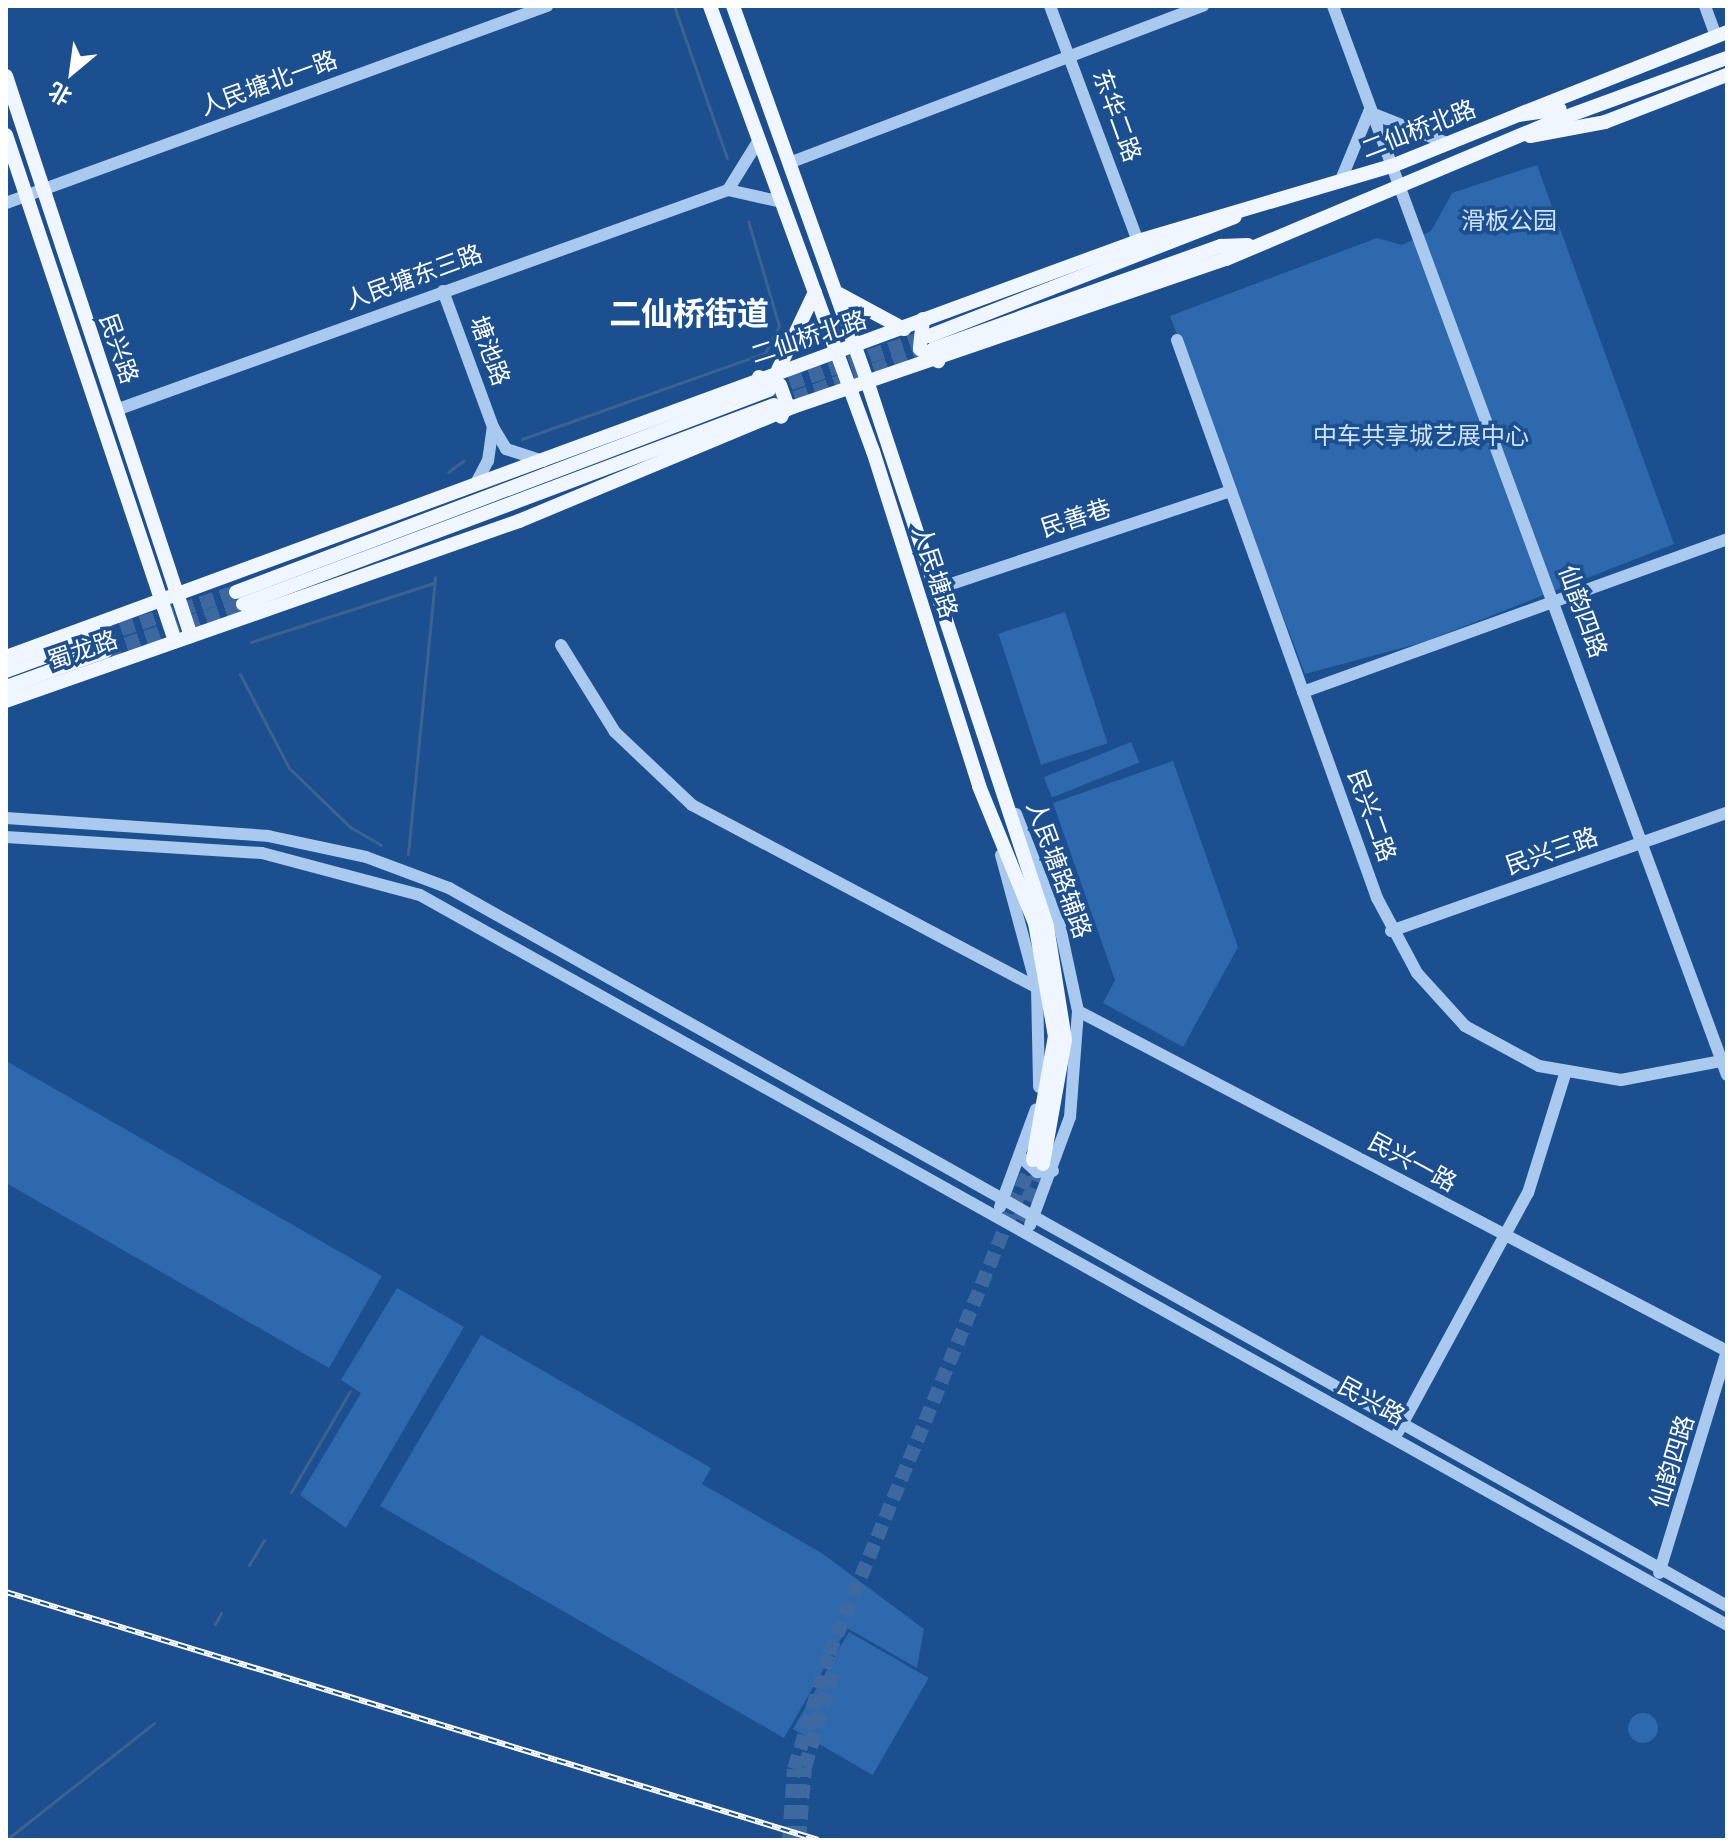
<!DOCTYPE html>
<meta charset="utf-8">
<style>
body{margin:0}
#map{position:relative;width:1733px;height:1846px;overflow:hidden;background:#1b4f8f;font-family:"Fira Sans","Noto Sans SC",sans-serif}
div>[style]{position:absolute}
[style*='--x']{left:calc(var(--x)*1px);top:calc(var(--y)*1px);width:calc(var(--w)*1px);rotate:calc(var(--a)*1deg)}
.green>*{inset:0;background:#2e69ad;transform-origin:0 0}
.round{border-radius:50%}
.stream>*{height:3px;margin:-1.5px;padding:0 1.5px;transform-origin:1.5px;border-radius:1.5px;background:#3c6290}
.major-tunnel>*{height:14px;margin-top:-7px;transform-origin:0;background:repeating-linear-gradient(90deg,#3d69a0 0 14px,transparent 0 21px)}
.minor>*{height:12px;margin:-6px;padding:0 6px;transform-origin:6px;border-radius:6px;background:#a9c9ee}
.major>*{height:14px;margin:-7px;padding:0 7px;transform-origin:7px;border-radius:7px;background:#f0f6ff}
.rail>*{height:6px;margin-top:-3px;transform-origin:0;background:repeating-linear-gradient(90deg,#1b4f8f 0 9px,#fff 0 18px);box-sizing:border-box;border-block:2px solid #fff}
span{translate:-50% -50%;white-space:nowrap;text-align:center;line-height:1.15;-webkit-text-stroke:7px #1b4f8f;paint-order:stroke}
.street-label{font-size:24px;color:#fff}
.park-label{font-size:24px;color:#cfe3fa}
.district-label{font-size:32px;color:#fff;font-weight:700}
.frame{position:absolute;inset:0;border:8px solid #fff;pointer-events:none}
.north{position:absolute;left:32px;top:32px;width:80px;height:80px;-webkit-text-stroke:6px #1b4f8f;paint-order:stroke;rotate:209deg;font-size:22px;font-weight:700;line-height:32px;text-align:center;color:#fff}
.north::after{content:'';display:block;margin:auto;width:28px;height:36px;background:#fff;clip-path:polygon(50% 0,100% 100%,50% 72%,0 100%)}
</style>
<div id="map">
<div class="green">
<i style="clip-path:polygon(1537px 165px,1674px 544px,1424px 642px,1305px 674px,1170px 316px,1377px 238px,1402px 245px,1431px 231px,1452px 193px)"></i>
<i style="left:1065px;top:612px;width:138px;height:70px;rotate:72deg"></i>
<i style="left:1131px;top:742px;width:22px;height:94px;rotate:68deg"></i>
<i style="clip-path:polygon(1173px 761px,1238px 947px,1183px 1047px,1103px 1003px,1115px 980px,1053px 803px)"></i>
<i style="clip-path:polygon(6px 1061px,382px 1276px,329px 1368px,6px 1183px)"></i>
<i style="clip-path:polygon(397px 1288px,464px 1327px,346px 1528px,300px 1495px,361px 1393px,341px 1380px)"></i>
<i style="clip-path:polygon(481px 1335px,711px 1468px,702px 1484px,823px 1554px,924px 1629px,917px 1668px,847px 1628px,784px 1738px,380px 1506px)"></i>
<i style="left:849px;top:1632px;width:92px;height:112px;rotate:30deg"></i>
<i class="round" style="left:1628px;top:1713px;width:30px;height:30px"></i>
</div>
<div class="stream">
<i style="--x:674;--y:6;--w:161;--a:70.8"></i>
<i style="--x:522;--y:439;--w:258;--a:-19.5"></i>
<i style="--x:765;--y:353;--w:30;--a:-63"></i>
<i style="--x:779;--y:326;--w:109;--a:-106.4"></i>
<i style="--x:448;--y:472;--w:19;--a:-36"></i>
<i style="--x:251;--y:642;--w:192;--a:-17.9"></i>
<i style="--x:240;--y:674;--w:106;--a:62.5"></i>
<i style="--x:289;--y:768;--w:85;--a:44"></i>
<i style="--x:350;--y:827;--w:36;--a:30"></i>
<i style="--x:408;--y:854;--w:278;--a:-84.4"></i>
<i style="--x:291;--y:1492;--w:117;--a:-59.7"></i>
<i style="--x:249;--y:1565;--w:29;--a:-59"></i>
<i style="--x:215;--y:1624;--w:13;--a:-61"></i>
<i style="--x:6;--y:1840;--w:189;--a:-38.3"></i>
</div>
<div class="major-tunnel">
<i style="--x:770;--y:390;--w:168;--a:-18.8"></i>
<i style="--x:775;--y:405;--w:167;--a:-19.6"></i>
<i style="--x:101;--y:636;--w:142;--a:-18.1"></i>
<i style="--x:106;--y:651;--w:145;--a:-18.9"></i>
<i style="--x:1019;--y:1220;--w:61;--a:-66.8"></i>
<i style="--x:789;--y:1840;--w:71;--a:-86"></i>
<i style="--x:794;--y:1769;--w:120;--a:-73.1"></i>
<i style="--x:829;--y:1654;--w:534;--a:-67.56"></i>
<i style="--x:799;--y:1840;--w:73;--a:-85.3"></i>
<i style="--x:805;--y:1767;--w:98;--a:-73.4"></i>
</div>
<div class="minor">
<i style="--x:1050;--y:6;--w:251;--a:69.5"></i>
<i style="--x:1333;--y:6;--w:1139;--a:69.77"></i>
<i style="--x:1705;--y:6;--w:32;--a:70"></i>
<i style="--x:759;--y:140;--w:59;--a:121.8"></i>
<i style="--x:728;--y:190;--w:55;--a:12.5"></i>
<i style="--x:789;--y:163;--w:443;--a:-20.8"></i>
<i style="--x:1340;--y:182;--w:76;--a:-67.5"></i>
<i style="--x:1369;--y:112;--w:84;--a:21.7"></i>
<i style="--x:6;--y:203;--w:576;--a:-20.01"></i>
<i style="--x:443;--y:291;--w:145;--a:69.8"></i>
<i style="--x:1177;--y:340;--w:593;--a:70.28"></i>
<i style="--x:1377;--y:898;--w:85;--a:61.9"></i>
<i style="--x:1417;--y:973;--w:72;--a:47.8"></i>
<i style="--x:1465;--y:1026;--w:84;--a:28.4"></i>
<i style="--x:1539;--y:1066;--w:83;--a:9.7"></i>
<i style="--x:1621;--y:1080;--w:108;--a:-10.7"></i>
<i style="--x:116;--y:410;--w:650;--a:-19.77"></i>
<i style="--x:475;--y:485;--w:27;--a:-62"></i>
<i style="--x:488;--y:461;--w:34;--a:-82"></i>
<i style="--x:493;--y:427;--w:26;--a:59"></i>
<i style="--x:506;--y:449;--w:39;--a:18"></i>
<i style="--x:936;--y:589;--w:311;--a:-18.4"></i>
<i style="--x:561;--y:645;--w:102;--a:58.2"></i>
<i style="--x:615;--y:732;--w:106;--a:43.5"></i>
<i style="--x:692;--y:805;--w:391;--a:27.9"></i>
<i style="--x:1303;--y:692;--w:451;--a:-19.8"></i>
<i style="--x:1016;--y:814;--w:121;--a:68.7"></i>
<i style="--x:1060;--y:927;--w:86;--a:77.9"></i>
<i style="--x:1078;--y:1011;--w:106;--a:94.3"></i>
<i style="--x:1070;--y:1117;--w:115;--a:110.3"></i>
<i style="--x:6;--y:818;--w:263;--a:3.9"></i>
<i style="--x:268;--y:836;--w:100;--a:12.1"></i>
<i style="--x:366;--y:857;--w:89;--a:20.5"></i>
<i style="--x:449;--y:888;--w:1466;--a:29.33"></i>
<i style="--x:6;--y:837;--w:256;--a:3.6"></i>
<i style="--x:262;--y:853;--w:163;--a:14.9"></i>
<i style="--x:420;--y:895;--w:1497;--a:29.18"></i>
<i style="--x:1001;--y:855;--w:138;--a:74.9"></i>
<i style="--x:1037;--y:988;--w:99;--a:88.8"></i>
<i style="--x:1391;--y:931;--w:356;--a:-19.4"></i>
<i style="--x:1078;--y:1011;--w:733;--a:27.65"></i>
<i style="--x:1727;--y:1351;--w:232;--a:107"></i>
<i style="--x:1022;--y:1158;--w:21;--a:43"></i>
<i style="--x:1037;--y:1172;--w:16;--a:-4"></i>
<i style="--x:1000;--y:1207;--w:104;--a:-69.8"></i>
<i style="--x:1398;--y:1432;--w:272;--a:-61.5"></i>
<i style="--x:1528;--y:1193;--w:125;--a:-72.7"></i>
</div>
<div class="major">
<i style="--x:710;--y:6;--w:474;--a:69.9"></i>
<i style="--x:873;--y:451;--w:351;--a:72.4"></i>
<i style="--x:979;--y:786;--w:148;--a:67.8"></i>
<i style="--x:1035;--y:923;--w:115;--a:80"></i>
<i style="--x:1055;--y:1036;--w:126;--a:100.1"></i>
<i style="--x:733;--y:6;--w:401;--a:70.3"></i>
<i style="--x:868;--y:384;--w:571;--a:71.72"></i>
<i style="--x:1047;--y:926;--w:115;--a:81"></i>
<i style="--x:1065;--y:1040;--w:126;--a:100.1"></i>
<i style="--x:6;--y:76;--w:590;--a:71.72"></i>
<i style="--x:1520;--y:114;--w:223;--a:-21.6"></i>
<i style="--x:6;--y:135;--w:533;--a:71.53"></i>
<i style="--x:1530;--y:136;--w:76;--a:-10.6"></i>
<i style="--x:1605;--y:122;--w:131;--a:-21.1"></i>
<i style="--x:839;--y:294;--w:74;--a:28.3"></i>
<i style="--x:923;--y:319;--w:30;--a:96"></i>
<i style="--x:920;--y:349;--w:22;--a:34"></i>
<i style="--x:929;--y:336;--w:328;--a:-21.3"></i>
<i style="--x:933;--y:349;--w:306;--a:-19.7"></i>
<i style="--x:1221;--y:246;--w:27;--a:-2"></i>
<i style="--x:778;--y:370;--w:86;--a:-64.6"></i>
<i style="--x:759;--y:377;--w:22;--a:21"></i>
<i style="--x:780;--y:385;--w:20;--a:70"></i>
<i style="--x:787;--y:404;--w:14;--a:115"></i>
<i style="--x:236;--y:592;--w:570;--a:-20.76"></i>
<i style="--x:243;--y:604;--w:567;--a:-20.54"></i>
<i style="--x:6;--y:657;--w:1206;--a:-20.18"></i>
<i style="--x:1138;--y:241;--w:265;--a:-16.5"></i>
<i style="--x:1392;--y:166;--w:136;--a:-22"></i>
<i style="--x:1518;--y:115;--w:42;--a:-8.1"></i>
<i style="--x:6;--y:671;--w:101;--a:-20.2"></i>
<i style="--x:6;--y:687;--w:106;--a:-19.8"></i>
<i style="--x:6;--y:701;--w:544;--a:-19.33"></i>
<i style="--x:519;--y:521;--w:297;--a:-22.6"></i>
<i style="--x:793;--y:407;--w:458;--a:-18.9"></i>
<i style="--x:1226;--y:259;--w:350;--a:-22.8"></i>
<i style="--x:1549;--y:123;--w:189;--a:-20.1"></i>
</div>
<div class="rail">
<i style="--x:6;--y:1592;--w:849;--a:16.98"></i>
</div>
<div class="street-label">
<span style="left:269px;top:84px;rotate:-20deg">人民塘北一路</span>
<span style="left:1116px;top:116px;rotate:70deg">东华二路</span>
<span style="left:1419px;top:130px;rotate:-21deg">二仙桥北路</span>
<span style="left:414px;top:278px;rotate:-20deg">人民塘东三路</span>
<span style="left:809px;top:338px;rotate:-18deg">二仙桥北路</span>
<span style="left:118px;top:349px;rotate:71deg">民兴路</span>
<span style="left:489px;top:351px;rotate:70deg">塘池路</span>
<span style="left:1076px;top:519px;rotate:-18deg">民善巷</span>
<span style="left:934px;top:572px;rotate:72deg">人民塘路</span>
<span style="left:1582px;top:612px;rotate:70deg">仙韵四路</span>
<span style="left:83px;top:651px;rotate:-19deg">蜀龙路</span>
<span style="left:1371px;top:816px;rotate:70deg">民兴二路</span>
<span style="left:1552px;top:852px;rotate:-19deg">民兴三路</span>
<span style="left:1058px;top:870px;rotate:70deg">人民塘路辅路</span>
<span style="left:1412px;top:1163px;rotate:28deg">民兴一路</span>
<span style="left:1371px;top:1402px;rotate:29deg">民兴路</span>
<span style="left:1673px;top:1462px;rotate:-73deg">仙韵四路</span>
</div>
<div class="park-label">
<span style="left:1509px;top:222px">滑板公园</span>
<span style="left:1421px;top:437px">中车共享城艺展中心</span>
</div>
<div class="district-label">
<span style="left:689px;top:314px">二仙桥街道</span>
</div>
<div class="frame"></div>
<div class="north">北</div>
</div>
